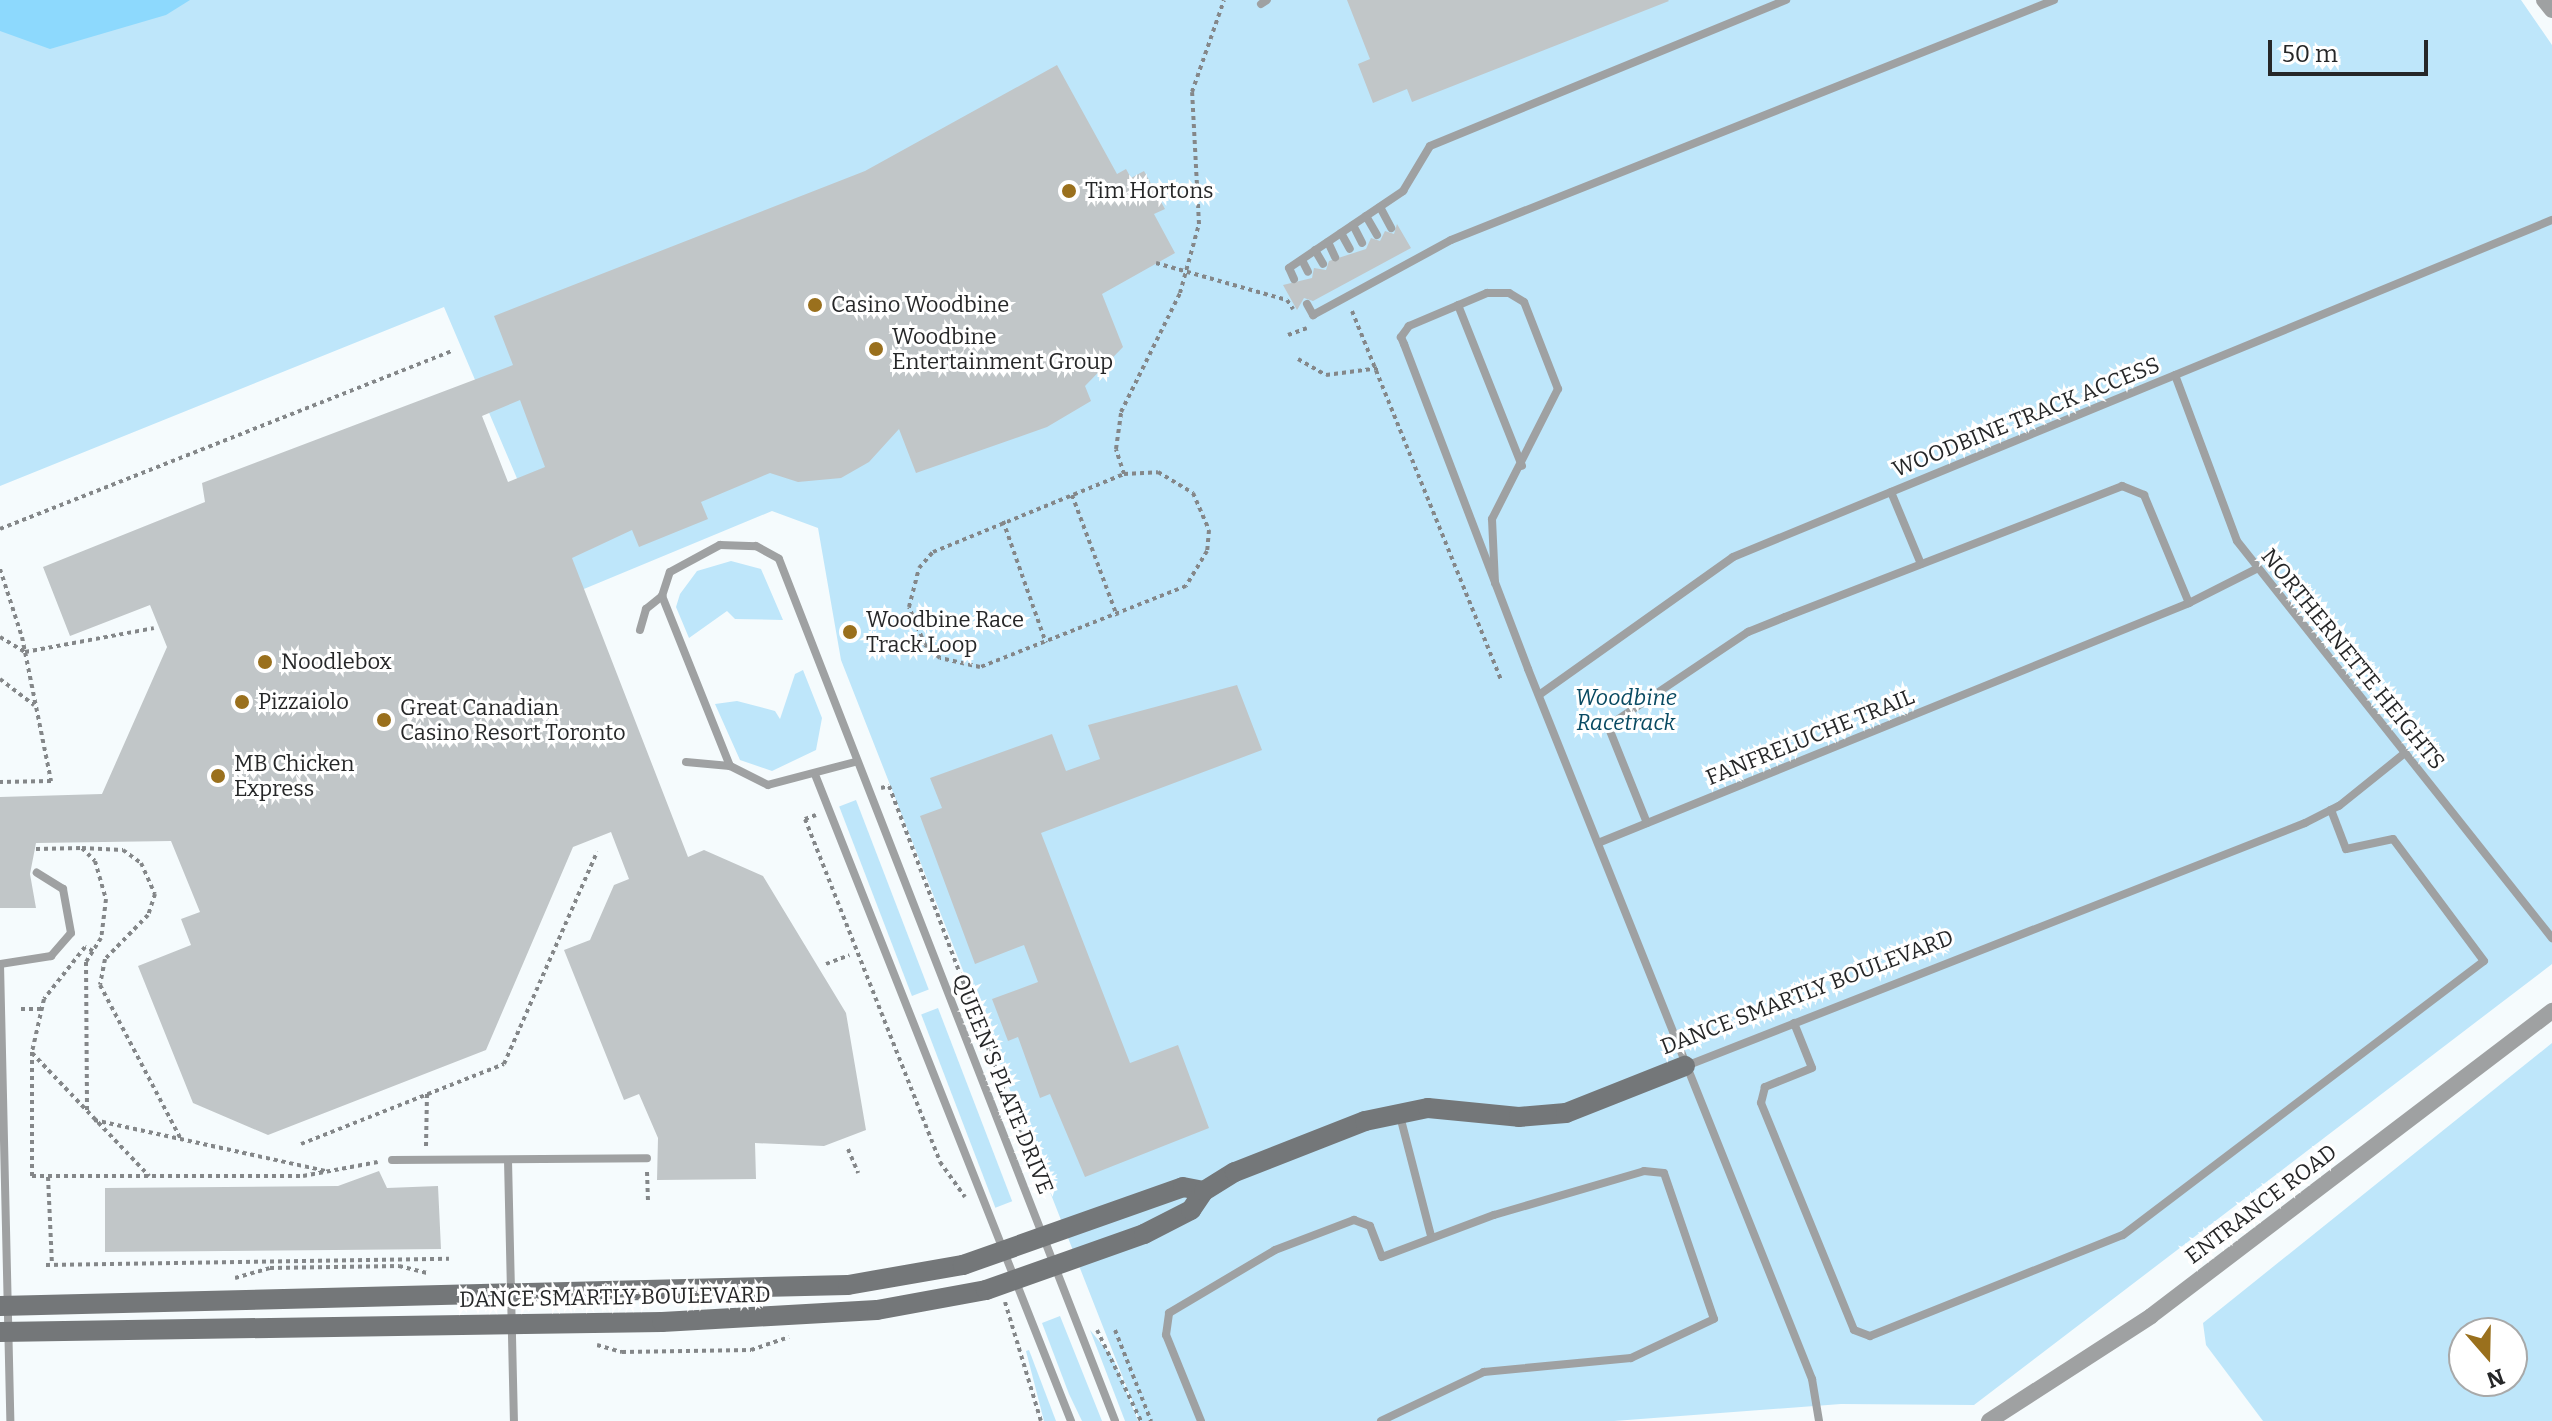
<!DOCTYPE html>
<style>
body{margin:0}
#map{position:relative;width:2552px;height:1421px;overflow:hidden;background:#f5fbfd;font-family:Bitter,serif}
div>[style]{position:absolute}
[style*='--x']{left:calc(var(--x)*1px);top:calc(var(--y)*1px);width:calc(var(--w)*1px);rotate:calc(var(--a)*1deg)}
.green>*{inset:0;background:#bee6fa;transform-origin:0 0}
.water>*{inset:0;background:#8dd9fd}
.building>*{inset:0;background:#c1c6c8}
.path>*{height:4px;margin-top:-2px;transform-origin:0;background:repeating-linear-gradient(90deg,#848789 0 4px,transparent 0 8px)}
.lane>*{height:8px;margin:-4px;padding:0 4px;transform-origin:4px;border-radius:4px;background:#9fa1a2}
.street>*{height:16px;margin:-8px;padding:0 8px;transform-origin:8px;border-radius:8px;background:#9fa1a2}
.secondary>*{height:20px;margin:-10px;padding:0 10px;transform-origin:10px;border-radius:10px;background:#747779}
.dots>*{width:22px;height:22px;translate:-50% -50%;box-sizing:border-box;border:4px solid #fff;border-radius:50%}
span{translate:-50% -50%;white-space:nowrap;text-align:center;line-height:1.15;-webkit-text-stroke:6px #fff;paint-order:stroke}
.poi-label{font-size:22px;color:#262728}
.left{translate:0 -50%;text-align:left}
.street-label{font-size:22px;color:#262728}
.park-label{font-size:22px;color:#094a62;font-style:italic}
.north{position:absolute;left:2448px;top:1317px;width:80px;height:80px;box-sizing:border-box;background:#fff;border:2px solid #a8a9a9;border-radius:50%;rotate:160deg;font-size:22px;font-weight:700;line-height:32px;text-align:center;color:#262728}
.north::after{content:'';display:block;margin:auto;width:28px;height:36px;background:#9a701d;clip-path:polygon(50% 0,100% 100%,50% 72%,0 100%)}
.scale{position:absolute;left:2268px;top:40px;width:160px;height:36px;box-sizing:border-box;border:4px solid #262728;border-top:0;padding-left:10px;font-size:24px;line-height:28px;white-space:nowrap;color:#262728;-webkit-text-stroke:6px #fff;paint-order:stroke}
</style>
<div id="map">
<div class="green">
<i style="clip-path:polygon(0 0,2521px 0,2552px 45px,2552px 964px,1974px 1405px,1841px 1404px,1614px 1421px,1140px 1421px,841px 660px,818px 528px,772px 511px,567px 596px,444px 307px,0 486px)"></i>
<i style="clip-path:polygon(731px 561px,761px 569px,783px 620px,735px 619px,727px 611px,689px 638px,676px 607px,680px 594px,697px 571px)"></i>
<i style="clip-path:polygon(803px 670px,822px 718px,816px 750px,772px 771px,740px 760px,715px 704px,737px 701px,775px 711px,780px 719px,795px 674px)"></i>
<i style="left:856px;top:800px;width:203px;height:18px;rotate:69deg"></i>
<i style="left:938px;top:1008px;width:207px;height:18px;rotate:69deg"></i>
<i style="clip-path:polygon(evenodd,2552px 1043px,2552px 1421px,2263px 1421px,2206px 1345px,2203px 1323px,2552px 1043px,2464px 1333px,2512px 1333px,2512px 1381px,2464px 1381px,2464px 1333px)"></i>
<i style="clip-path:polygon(1060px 1316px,1102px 1421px,1082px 1421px,1069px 1394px,1042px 1323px)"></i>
<i style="clip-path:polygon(1090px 1330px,1113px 1358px,1138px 1421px,1125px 1421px)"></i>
<i style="clip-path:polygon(1026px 1351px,1029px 1350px,1056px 1421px,1044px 1421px)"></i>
</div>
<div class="water">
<i style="clip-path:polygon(0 0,190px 0,166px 15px,50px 49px,0 31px)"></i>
</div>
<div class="building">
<i style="clip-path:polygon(1347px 0,1668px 0,1669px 1px,1412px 102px,1407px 89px,1373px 103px,1358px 64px,1370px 59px)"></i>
<i style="clip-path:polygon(evenodd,1057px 65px,1117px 174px,1126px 169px,1131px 178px,1144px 171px,1165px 209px,1154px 214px,1175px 253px,1102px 294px,1123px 347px,1085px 386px,1091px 401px,1047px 427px,916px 473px,899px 429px,869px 462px,841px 478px,798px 482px,770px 473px,701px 502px,708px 519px,639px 547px,632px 530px,572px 558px,688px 857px,704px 850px,763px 876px,846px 1013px,866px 1130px,824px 1146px,755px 1143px,756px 1179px,657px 1180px,658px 1138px,639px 1094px,624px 1100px,564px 950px,590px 940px,614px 885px,629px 879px,611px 832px,573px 847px,486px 1050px,268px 1135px,193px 1103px,138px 966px,191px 945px,181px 919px,200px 912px,171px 841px,36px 843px,30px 874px,36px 908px,0 908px,0 797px,102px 794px,167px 647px,150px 605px,70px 636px,43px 567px,205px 502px,202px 483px,513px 365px,494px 316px,865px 171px,1057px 65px,520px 400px,545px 467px,508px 482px,482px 416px,520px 400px)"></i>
<i style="clip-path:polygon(1397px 224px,1411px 248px,1313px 301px,1304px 298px,1297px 310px,1283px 285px,1312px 278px,1314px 268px,1326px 270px,1329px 261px,1366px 249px,1371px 238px,1380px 241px,1385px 231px,1394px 234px)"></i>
<i style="clip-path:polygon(1237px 685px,1262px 750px,1041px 833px,1130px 1063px,1178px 1045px,1209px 1128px,1085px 1177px,1050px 1094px,1040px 1098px,1018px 1037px,1008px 1041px,992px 999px,1038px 982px,1024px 945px,975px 964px,920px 816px,942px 808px,930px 778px,1052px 734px,1066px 771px,1100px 759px,1088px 725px)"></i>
<i style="clip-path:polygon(379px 1171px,387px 1188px,438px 1186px,441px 1249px,105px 1252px,105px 1188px,338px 1186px)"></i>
</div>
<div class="path">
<i style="--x:1156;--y:263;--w:136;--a:15.8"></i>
<i style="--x:1287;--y:300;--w:11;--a:56"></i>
<i style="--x:1352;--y:311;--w:398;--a:68"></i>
<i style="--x:1288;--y:335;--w:20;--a:-20"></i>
<i style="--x:1298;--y:359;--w:32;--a:30"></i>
<i style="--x:1326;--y:375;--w:54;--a:-7.4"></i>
<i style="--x:1158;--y:472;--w:41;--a:31"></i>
<i style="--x:1193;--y:493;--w:40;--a:66.6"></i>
<i style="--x:1209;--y:530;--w:21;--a:95"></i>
<i style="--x:1207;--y:551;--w:41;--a:121"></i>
<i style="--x:1186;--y:586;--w:221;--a:158.5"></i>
<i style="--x:980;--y:667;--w:41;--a:-167.3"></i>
<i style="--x:940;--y:658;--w:20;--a:-139"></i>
<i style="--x:925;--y:645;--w:41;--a:-112.8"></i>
<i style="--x:909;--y:607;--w:40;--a:-75.6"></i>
<i style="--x:919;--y:568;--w:21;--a:-49"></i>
<i style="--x:933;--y:552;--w:206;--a:-22.2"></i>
<i style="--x:1124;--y:474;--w:34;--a:-3"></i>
<i style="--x:1124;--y:474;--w:26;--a:-108"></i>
<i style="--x:1116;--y:449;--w:37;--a:-82"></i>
<i style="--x:1121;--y:412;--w:133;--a:-63.6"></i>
<i style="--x:1180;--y:293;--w:72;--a:-74.6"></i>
<i style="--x:1199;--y:224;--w:132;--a:-93"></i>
<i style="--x:1192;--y:92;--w:97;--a:-70.8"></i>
<i style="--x:1072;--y:495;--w:129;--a:69.6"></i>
<i style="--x:1003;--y:521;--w:129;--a:70.6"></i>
<i style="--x:0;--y:529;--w:487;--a:-21.5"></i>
<i style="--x:0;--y:569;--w:71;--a:72.1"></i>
<i style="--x:22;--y:637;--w:147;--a:78.6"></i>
<i style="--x:51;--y:781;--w:51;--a:178.9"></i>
<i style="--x:0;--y:637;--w:29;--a:31"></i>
<i style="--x:25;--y:652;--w:131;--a:-10.5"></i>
<i style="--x:0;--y:679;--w:43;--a:37.4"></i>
<i style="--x:881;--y:788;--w:8;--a:-14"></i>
<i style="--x:889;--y:786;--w:393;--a:69.3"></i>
<i style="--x:816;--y:815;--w:12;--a:160"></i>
<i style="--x:805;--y:819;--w:369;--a:68.5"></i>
<i style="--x:940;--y:1162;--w:43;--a:54.5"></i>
<i style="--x:82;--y:848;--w:41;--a:2.8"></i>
<i style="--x:123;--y:850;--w:22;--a:36"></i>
<i style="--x:141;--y:863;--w:34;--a:66"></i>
<i style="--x:155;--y:894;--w:22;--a:108"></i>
<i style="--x:148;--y:915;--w:62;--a:134.3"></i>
<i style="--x:105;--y:959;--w:26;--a:101"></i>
<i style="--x:100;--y:985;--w:174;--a:62.3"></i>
<i style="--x:36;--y:849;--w:46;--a:-1.2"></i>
<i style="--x:82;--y:848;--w:18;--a:45"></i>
<i style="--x:95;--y:861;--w:40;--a:74"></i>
<i style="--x:106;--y:899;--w:39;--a:97"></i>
<i style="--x:101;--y:938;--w:28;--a:122"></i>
<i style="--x:86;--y:962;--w:151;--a:89.6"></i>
<i style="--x:93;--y:951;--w:9;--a:-153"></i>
<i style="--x:85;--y:947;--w:66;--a:128.3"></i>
<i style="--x:44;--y:999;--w:54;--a:102.8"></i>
<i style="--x:32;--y:1052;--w:124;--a:90"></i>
<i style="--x:32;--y:1176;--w:271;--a:0"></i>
<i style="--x:303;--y:1176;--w:76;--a:-10.6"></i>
<i style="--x:826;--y:964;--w:25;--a:-21"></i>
<i style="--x:21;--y:1009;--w:21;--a:0"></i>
<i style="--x:32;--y:1053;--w:170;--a:46.4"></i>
<i style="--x:94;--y:1120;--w:238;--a:12.4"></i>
<i style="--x:301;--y:1144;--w:218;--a:-21.5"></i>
<i style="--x:504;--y:1064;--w:232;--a:-66.3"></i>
<i style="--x:426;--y:1146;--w:52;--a:-88.9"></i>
<i style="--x:848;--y:1149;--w:26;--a:67"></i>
<i style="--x:647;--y:1172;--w:32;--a:88"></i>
<i style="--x:48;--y:1177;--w:88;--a:87.4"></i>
<i style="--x:46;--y:1265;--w:403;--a:-0.9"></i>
<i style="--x:235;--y:1278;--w:36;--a:-16"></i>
<i style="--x:270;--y:1268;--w:129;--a:-0.9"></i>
<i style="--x:399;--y:1266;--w:30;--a:14"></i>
<i style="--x:1005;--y:1302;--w:124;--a:73.2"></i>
<i style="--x:1097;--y:1330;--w:101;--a:64.2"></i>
<i style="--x:1115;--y:1330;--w:98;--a:68.4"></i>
<i style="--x:597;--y:1345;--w:26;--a:16"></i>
<i style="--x:622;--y:1352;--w:129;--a:-0.9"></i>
<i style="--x:751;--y:1350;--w:40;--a:-18.9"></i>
</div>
<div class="lane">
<i style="--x:1261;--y:4;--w:7;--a:-34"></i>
<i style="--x:1380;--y:207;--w:24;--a:62"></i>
<i style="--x:1366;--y:216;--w:22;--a:60"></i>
<i style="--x:1353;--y:225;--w:20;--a:63"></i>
<i style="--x:1341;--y:233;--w:18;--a:61"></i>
<i style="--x:1328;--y:242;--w:17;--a:65"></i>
<i style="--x:1315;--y:250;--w:16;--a:60"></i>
<i style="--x:1302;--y:260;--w:13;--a:63"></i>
<i style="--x:1294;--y:279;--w:12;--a:-114"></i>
<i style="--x:1289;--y:268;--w:138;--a:-34"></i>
<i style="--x:1403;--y:191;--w:52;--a:-59"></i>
<i style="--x:1430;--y:146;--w:385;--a:-22.3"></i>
<i style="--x:1307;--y:304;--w:13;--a:61"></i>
<i style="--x:1313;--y:315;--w:157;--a:-28.5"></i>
<i style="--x:1451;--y:240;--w:649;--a:-21.7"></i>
<i style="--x:1458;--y:305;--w:173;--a:68.3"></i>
<i style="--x:2175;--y:375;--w:177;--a:69.5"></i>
<i style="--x:2237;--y:541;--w:507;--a:51.57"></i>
<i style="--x:1891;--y:492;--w:78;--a:67.4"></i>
<i style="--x:1495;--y:583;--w:64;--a:-92.7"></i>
<i style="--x:1492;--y:519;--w:146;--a:-63.1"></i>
<i style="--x:1558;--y:389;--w:93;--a:-111.3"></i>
<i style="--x:1524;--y:302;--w:17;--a:-149"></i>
<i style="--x:1509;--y:293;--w:22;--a:180"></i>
<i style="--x:1487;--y:293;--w:85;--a:157.1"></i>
<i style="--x:1409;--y:326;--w:14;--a:126"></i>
<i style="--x:1401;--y:337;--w:8;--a:67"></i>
<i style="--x:1404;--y:344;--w:348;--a:69.1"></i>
<i style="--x:1528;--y:669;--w:765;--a:68.2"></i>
<i style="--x:1812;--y:1379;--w:43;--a:80.5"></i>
<i style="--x:640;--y:630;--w:22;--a:-74"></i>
<i style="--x:646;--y:609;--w:21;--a:-39"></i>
<i style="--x:1539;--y:695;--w:238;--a:-35.4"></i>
<i style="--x:1733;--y:557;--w:886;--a:-22.37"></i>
<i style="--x:686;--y:762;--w:44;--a:5.2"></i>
<i style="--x:855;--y:762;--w:90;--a:165.2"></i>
<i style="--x:768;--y:785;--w:42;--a:-153.4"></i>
<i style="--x:730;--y:766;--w:183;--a:-111.8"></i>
<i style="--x:662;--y:596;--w:25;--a:-72"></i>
<i style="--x:670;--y:572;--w:57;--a:-28.4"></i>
<i style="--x:720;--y:545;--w:36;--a:2"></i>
<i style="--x:756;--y:546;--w:26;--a:29"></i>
<i style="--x:779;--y:559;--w:925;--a:68.7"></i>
<i style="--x:816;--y:777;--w:693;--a:68.4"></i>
<i style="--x:1647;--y:823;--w:105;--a:-111.9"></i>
<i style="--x:1608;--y:726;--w:169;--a:-33.9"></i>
<i style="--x:1748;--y:632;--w:40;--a:-22"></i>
<i style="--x:1785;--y:617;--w:362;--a:-21.2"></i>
<i style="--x:2122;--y:486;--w:24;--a:22"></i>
<i style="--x:2144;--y:495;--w:117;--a:67.4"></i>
<i style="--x:1598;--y:843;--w:638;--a:-22.1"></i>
<i style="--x:2189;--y:603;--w:75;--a:-26.9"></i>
<i style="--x:0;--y:964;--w:457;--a:88.7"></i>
<i style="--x:0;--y:964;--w:52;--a:-8.9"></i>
<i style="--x:51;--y:956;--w:30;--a:-49"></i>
<i style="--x:71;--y:933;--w:45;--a:-100.3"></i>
<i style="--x:63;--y:889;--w:31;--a:-148"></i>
<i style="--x:1794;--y:1023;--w:48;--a:68.2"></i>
<i style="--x:1812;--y:1068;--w:51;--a:158"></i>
<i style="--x:1765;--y:1087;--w:16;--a:104"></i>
<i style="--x:1761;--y:1103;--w:245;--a:67.7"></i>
<i style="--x:1854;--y:1330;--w:17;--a:21"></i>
<i style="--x:1870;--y:1336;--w:272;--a:-21.8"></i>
<i style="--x:2123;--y:1235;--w:453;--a:-37.2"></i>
<i style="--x:2484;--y:961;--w:152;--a:-126.7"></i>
<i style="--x:2393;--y:839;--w:48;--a:168"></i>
<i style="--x:2346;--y:849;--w:42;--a:-111"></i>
<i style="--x:1686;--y:1066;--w:665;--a:-21.43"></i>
<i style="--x:2305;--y:823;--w:38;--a:-27"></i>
<i style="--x:2339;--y:806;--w:85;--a:-38.8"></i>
<i style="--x:1400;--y:1116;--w:124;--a:75.5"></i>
<i style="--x:392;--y:1160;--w:255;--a:-0.4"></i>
<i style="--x:508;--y:1160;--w:261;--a:88.7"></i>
<i style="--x:1201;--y:1421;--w:93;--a:-112.1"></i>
<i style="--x:1166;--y:1335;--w:22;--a:-82"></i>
<i style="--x:1169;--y:1313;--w:123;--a:-30.7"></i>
<i style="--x:1275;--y:1250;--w:85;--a:-20.8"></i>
<i style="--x:1354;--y:1220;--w:17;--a:21"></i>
<i style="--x:1370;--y:1226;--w:33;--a:69"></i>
<i style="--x:1382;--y:1257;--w:120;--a:-20.6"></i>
<i style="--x:1494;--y:1215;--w:156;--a:-16.3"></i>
<i style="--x:1644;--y:1171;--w:20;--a:6"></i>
<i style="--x:1664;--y:1173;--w:154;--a:71.1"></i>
<i style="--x:1714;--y:1319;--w:92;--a:154.8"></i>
<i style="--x:1631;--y:1358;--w:148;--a:174.6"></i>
<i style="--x:1484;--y:1372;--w:114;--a:154.6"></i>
</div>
<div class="street">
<i style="--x:2544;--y:0;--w:13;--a:51"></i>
<i style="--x:1989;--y:1421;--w:193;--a:-32.9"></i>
<i style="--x:2151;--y:1316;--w:504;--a:-37.26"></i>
</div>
<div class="secondary">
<i style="--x:0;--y:1306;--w:848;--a:-1.42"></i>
<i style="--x:848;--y:1285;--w:117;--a:-9.9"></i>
<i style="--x:963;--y:1265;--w:233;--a:-19.5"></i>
<i style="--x:1183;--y:1187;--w:21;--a:11"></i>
<i style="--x:0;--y:1332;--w:662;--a:-0.87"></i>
<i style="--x:662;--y:1322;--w:215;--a:-3.2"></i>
<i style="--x:877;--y:1310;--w:111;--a:-10.4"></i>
<i style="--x:986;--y:1290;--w:168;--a:-19.5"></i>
<i style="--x:1144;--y:1234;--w:53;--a:-27.1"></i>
<i style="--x:1191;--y:1210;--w:23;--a:-56"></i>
<i style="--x:1204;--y:1191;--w:36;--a:-32"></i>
<i style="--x:1235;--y:1172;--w:140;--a:-21.4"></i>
<i style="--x:1365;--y:1121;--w:64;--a:-11.7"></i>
<i style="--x:1428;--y:1108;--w:91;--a:5.6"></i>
<i style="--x:1519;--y:1117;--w:47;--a:-4.9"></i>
<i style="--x:1566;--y:1113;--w:128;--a:-21.6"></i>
</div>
<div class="dots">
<i style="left:1069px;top:191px;background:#9a701d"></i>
<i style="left:815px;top:305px;background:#9a701d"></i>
<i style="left:876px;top:349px;background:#9a701d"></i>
<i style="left:850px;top:632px;background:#9a701d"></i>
<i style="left:265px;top:662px;background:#9a701d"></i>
<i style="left:242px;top:702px;background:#9a701d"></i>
<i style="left:384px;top:720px;background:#9a701d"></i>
<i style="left:218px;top:776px;background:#9a701d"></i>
</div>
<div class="poi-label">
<span class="left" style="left:1085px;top:191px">Tim Hortons</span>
<span class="left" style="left:831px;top:305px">Casino Woodbine</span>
<span class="left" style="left:892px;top:349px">Woodbine<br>Entertainment Group</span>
<span class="left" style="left:866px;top:632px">Woodbine Race<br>Track Loop</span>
<span class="left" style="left:281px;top:662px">Noodlebox</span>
<span class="left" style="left:258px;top:702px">Pizzaiolo</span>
<span class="left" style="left:400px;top:720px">Great Canadian<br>Casino Resort Toronto</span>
<span class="left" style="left:234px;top:776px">MB Chicken<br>Express</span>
</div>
<div class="street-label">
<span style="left:2026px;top:417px;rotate:-22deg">WOODBINE TRACK ACCESS</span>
<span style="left:2353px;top:659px;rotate:51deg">NORTHERNETTE HEIGHTS</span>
<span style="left:1810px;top:737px;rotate:-22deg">FANFRELUCHE TRAIL</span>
<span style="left:1807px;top:992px;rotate:-21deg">DANCE SMARTLY BOULEVARD</span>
<span style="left:1003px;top:1084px;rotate:68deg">QUEEN'S PLATE DRIVE</span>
<span style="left:2261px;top:1204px;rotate:-37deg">ENTRANCE ROAD</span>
<span style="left:615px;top:1297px;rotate:-1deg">DANCE SMARTLY BOULEVARD</span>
</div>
<div class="park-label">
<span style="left:1626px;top:710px">Woodbine<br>Racetrack</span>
</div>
<div class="north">N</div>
<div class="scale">50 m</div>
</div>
